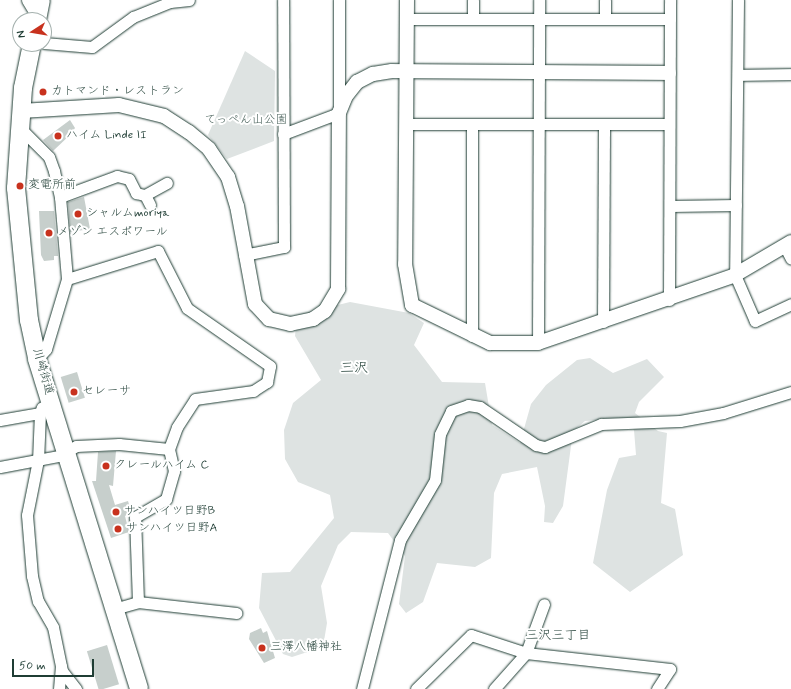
<!DOCTYPE html>
<meta charset="utf-8">
<style>
body{margin:0}
#map{position:relative;width:791px;height:689px;overflow:hidden;background:#fff;font-family:Mynerve,"Klee One",sans-serif}
div>[style]{position:absolute}
.green>*{inset:0;background:#dee3e2}
.building>*{inset:0;background:#c7cfcc;transform-origin:0 0}
.roads{filter:drop-shadow(0 0 1px #1f3d34) drop-shadow(0 0 1px #1f3d34)}
.minor>*{height:11px;margin:-5.5px;padding:0 5.5px;transform-origin:5.5px;border-radius:5.5px;background:#fff}
.tertiary>*{height:14px;margin:-7px;padding:0 7px;transform-origin:7px;border-radius:7px;background:#fff}
.primary>*{height:18px;margin:-9px;padding:0 9px;transform-origin:9px;border-radius:9px;background:#fff}
.dots>*{width:11px;height:11px;translate:-50% -50%;box-sizing:border-box;border:2px solid #fff;border-radius:50%}
span{translate:-50% -50%;white-space:nowrap;text-align:center;line-height:1.15;-webkit-text-stroke:4px #fff;paint-order:stroke}
.poi-label{font-size:12px;color:#1f3d34}
.left{translate:0 -50%;text-align:left}
.park-label{font-size:12px;color:#455e57}
.street-label{font-size:12px;color:#1f3d34}
.neighbourhood-label{font-size:13px;color:#1f3d34}
.quarter-label{font-size:14px;color:#1f3d34}
.north{position:absolute;left:12px;top:12px;width:40px;height:40px;box-sizing:border-box;background:#fff;border:1px solid #a5b1ae;border-radius:50%;rotate:258deg;font-size:11px;font-weight:700;line-height:16px;text-align:center;color:#1f3d34}
.north::after{content:'';display:block;margin:auto;width:14px;height:18px;background:#c8321e;clip-path:polygon(50% 0,100% 100%,50% 72%,0 100%)}
.scale{position:absolute;left:12px;top:659px;width:82px;height:18px;box-sizing:border-box;border:2px solid #1f3d34;border-top:0;padding-left:5px;font-size:12px;line-height:14px;white-space:nowrap;color:#1f3d34;-webkit-text-stroke:3px #fff;paint-order:stroke}
</style>
<div id="map">
<div class="green">
<div style="clip-path:polygon(245px 51px,275px 71px,274px 141px,227px 159px,208px 135px)"></div>
<div style="clip-path:polygon(350px 302px,409px 313px,424px 323px,414px 345px,442px 382px,485px 383px,492px 425px,520px 443px,531px 404px,546px 385px,577px 360px,590px 358px,613px 373px,647px 359px,664px 377px,639px 402px,635px 413px,658px 431px,667px 433px,661px 503px,675px 509px,683px 555px,630px 592px,593px 563px,607px 490px,619px 458px,636px 455px,634px 430px,622px 418px,585px 421px,573px 431px,563px 506px,553px 523px,544px 522px,545px 506px,537px 467px,502px 474px,494px 493px,491px 558px,475px 567px,437px 563px,423px 602px,406px 613px,399px 604px,405px 556px,388px 533px,351px 532px,338px 545px,321px 586px,327px 623px,323px 647px,292px 657px,283px 654px,259px 608px,262px 573px,290px 572px,334px 518px,330px 495px,298px 482px,285px 459px,284px 430px,293px 403px,321px 380px,295px 336px,297px 315px)"></div>
</div>
<div class="building">
<div style="clip-path:polygon(70px 120px,75px 128px,71px 134px,53px 151px,43px 140px)"></div>
<div style="clip-path:polygon(84px 197px,90px 229px,70px 232px,68px 202px)"></div>
<div style="clip-path:polygon(39px 211px,54px 211px,58px 256px,54px 256px,54px 260px,44px 261px,41px 255px)"></div>
<div style="left:77px;top:372px;width:27px;height:17px;rotate:73deg"></div>
<div style="clip-path:polygon(116px 451px,113px 486px,109px 485px,115px 505px,128px 501px,131px 511px,125px 516px,129px 532px,111px 538px,92px 481px,96px 481px,98px 452px)"></div>
<div style="clip-path:polygon(261px 628px,263px 633px,267px 631px,275px 658px,264px 663px,249px 639px,250px 633px)"></div>
<div style="left:107px;top:645px;width:41px;height:21px;rotate:73deg"></div>
</div>
<div class="roads">
<div class="minor">
<div style="left:27px;top:0;width:21px;rotate:59deg"></div>
<div style="left:738px;top:0;width:275px;rotate:90.6deg"></div>
<div style="left:735px;top:275px;width:50px;rotate:66.5deg"></div>
<div style="left:755px;top:321px;width:40px;rotate:-25deg"></div>
<div style="left:407px;top:19px;width:263px"></div>
<div style="left:473px;top:19px;width:19px;rotate:-90deg"></div>
<div style="left:605px;top:19px;width:19px;rotate:-90deg"></div>
<div style="left:44px;top:43px;width:48px;rotate:4.8deg"></div>
<div style="left:92px;top:47px;width:51px;rotate:-36.2deg"></div>
<div style="left:133px;top:17px;width:40px;rotate:-22deg"></div>
<div style="left:170px;top:2px;width:19px;rotate:-6deg"></div>
<div style="left:738px;top:75px;width:53px;rotate:-1.1deg"></div>
<div style="left:406px;top:124px;width:263px"></div>
<div style="left:19px;top:127px;width:42px;rotate:45deg"></div>
<div style="left:49px;top:157px;width:15px;rotate:70deg"></div>
<div style="left:54px;top:171px;width:27px;rotate:77deg"></div>
<div style="left:60px;top:197px;width:82px;rotate:85.1deg"></div>
<div style="left:67px;top:279px;width:73px;rotate:106.7deg"></div>
<div style="left:46px;top:349px;width:13px;rotate:132deg"></div>
<div style="left:283px;top:134px;width:60px;rotate:-20.6deg"></div>
<div style="left:339px;top:113px;width:113px;rotate:-90deg"></div>
<div style="left:145px;top:195px;width:11px;rotate:63deg"></div>
<div style="left:60px;top:197px;width:61px;rotate:-20.2deg"></div>
<div style="left:117px;top:176px;width:12px;rotate:14deg"></div>
<div style="left:129px;top:179px;width:16px;rotate:63deg"></div>
<div style="left:136px;top:193px;width:9px;rotate:13deg"></div>
<div style="left:145px;top:195px;width:25px;rotate:-29deg"></div>
<div style="left:670px;top:206px;width:66px;rotate:-0.9deg"></div>
<div style="left:785px;top:247px;width:13px;rotate:63deg"></div>
<div style="left:244px;top:255px;width:41px;rotate:-11.3deg"></div>
<div style="left:284px;top:247px;width:247px;rotate:-90.2deg"></div>
<div style="left:669px;top:300px;width:300px;rotate:-89.8deg"></div>
<div style="left:603px;top:322px;width:198px;rotate:-89.7deg"></div>
<div style="left:472px;top:336px;width:212px;rotate:-90deg"></div>
<div style="left:538px;top:343px;width:343px;rotate:-89.8deg"></div>
<div style="left:40px;top:413px;width:47px;rotate:92.4deg"></div>
<div style="left:38px;top:460px;width:56px;rotate:101.3deg"></div>
<div style="left:27px;top:515px;width:61px;rotate:85.3deg"></div>
<div style="left:32px;top:576px;width:26px;rotate:77deg"></div>
<div style="left:38px;top:601px;width:30px;rotate:60deg"></div>
<div style="left:53px;top:627px;width:45px;rotate:78.4deg"></div>
<div style="left:62px;top:671px;width:23px;rotate:52deg"></div>
<div style="left:0;top:420px;width:41px;rotate:-9.9deg"></div>
<div style="left:40px;top:413px;width:6px;rotate:-72deg"></div>
<div style="left:0;top:467px;width:60px;rotate:-10.6deg"></div>
<div style="left:59px;top:456px;width:20px;rotate:-30deg"></div>
<div style="left:76px;top:446px;width:43px;rotate:-2.7deg"></div>
<div style="left:119px;top:444px;width:50px;rotate:5.7deg"></div>
<div style="left:169px;top:449px;width:23px;rotate:-70deg"></div>
<div style="left:177px;top:427px;width:33px;rotate:-57deg"></div>
<div style="left:195px;top:399px;width:59px;rotate:-7.9deg"></div>
<div style="left:253px;top:391px;width:17px;rotate:-33deg"></div>
<div style="left:267px;top:382px;width:16px;rotate:-79deg"></div>
<div style="left:270px;top:366px;width:101px;rotate:-145.1deg"></div>
<div style="left:187px;top:308px;width:64px;rotate:-117deg"></div>
<div style="left:158px;top:251px;width:95px;rotate:162.9deg"></div>
<div style="left:138px;top:602px;width:99px;rotate:6.4deg"></div>
<div style="left:114px;top:609px;width:25px;rotate:-16deg"></div>
<div style="left:138px;top:602px;width:85px;rotate:-92deg"></div>
<div style="left:135px;top:517px;width:36px;rotate:-30deg"></div>
<div style="left:166px;top:499px;width:29px;rotate:-74deg"></div>
<div style="left:174px;top:471px;width:23px;rotate:-103deg"></div>
<div style="left:59px;top:689px;width:23px;rotate:-85deg"></div>
<div style="left:362px;top:689px;width:154px;rotate:-75.7deg"></div>
<div style="left:400px;top:540px;width:69px;rotate:-59.7deg"></div>
<div style="left:435px;top:480px;width:46px;rotate:-83.8deg"></div>
<div style="left:440px;top:434px;width:25px;rotate:-64deg"></div>
<div style="left:451px;top:411px;width:18px;rotate:-19deg"></div>
<div style="left:468px;top:405px;width:12px;rotate:9deg"></div>
<div style="left:480px;top:407px;width:68px;rotate:34.2deg"></div>
<div style="left:536px;top:445px;width:9px;rotate:13deg"></div>
<div style="left:545px;top:447px;width:61px;rotate:-22.3deg"></div>
<div style="left:601px;top:424px;width:79px;rotate:-2.2deg"></div>
<div style="left:680px;top:421px;width:44px;rotate:-10.5deg"></div>
<div style="left:723px;top:413px;width:71px;rotate:-17.2deg"></div>
<div style="left:416px;top:689px;width:77px;rotate:-44.5deg"></div>
<div style="left:471px;top:635px;width:58px;rotate:18.1deg"></div>
<div style="left:526px;top:653px;width:145px;rotate:6.3deg"></div>
<div style="left:670px;top:669px;width:24px;rotate:123deg"></div>
<div style="left:494px;top:689px;width:48px;rotate:-48.4deg"></div>
<div style="left:526px;top:653px;width:52px;rotate:-69.8deg"></div>
</div>
<div class="tertiary">
<div style="left:407px;top:0;width:264px;rotate:90.4deg"></div>
<div style="left:405px;top:264px;width:42px;rotate:80.3deg"></div>
<div style="left:412px;top:305px;width:87px;rotate:26deg"></div>
<div style="left:490px;top:343px;width:48px"></div>
<div style="left:538px;top:343px;width:208px;rotate:-19deg"></div>
<div style="left:735px;top:275px;width:65px;rotate:-30.5deg"></div>
<div style="left:21px;top:111px;width:98px;rotate:-3.5deg"></div>
<div style="left:119px;top:105px;width:46px;rotate:13.7deg"></div>
<div style="left:164px;top:116px;width:30px;rotate:33deg"></div>
<div style="left:189px;top:132px;width:26px;rotate:40deg"></div>
<div style="left:209px;top:149px;width:34px;rotate:56deg"></div>
<div style="left:228px;top:177px;width:30px;rotate:73deg"></div>
<div style="left:237px;top:206px;width:100px;rotate:79.6deg"></div>
<div style="left:255px;top:304px;width:21px;rotate:47deg"></div>
<div style="left:269px;top:319px;width:22px;rotate:13deg"></div>
<div style="left:290px;top:324px;width:24px;rotate:-12deg"></div>
<div style="left:313px;top:319px;width:14px;rotate:-34deg"></div>
<div style="left:325px;top:311px;width:26px;rotate:-59deg"></div>
<div style="left:338px;top:289px;width:176px;rotate:-89.7deg"></div>
<div style="left:339px;top:113px;width:18px;rotate:-68deg"></div>
<div style="left:346px;top:96px;width:18px;rotate:-52deg"></div>
<div style="left:357px;top:82px;width:18px;rotate:-27deg"></div>
<div style="left:373px;top:74px;width:19px;rotate:-9deg"></div>
<div style="left:392px;top:71px;width:277px;rotate:0.4deg"></div>
</div>
<div class="primary">
<div style="left:37px;top:20px;width:20px;rotate:-79deg"></div>
<div style="left:32px;top:44px;width:45px;rotate:101.6deg"></div>
<div style="left:23px;top:88px;width:100px;rotate:94deg"></div>
<div style="left:16px;top:188px;width:133px;rotate:84.4deg"></div>
<div style="left:29px;top:320px;width:40px;rotate:78deg"></div>
<div style="left:37px;top:359px;width:345px;rotate:72.8deg"></div>
</div>
</div>
<div class="dots">
<div style="left:43px;top:92px;background:#c8321e"></div>
<div style="left:58px;top:136px;background:#c8321e"></div>
<div style="left:20px;top:186px;background:#c8321e"></div>
<div style="left:78px;top:214px;background:#c8321e"></div>
<div style="left:49px;top:233px;background:#c8321e"></div>
<div style="left:74px;top:392px;background:#c8321e"></div>
<div style="left:106px;top:466px;background:#c8321e"></div>
<div style="left:116px;top:512px;background:#c8321e"></div>
<div style="left:118px;top:529px;background:#c8321e"></div>
<div style="left:262px;top:648px;background:#c8321e"></div>
</div>
<div class="poi-label">
<span class="left" style="left:51px;top:92px">カトマンド・レストラン</span>
<span class="left" style="left:66px;top:136px">ハイム Linde II</span>
<span class="left" style="left:28px;top:186px">変電所前</span>
<span class="left" style="left:86px;top:214px">シャルムmoriya</span>
<span class="left" style="left:57px;top:233px">メゾン エスポワール</span>
<span class="left" style="left:82px;top:392px">セレーサ</span>
<span class="left" style="left:114px;top:466px">クレールハイム C</span>
<span class="left" style="left:124px;top:512px">サンハイツ日野B</span>
<span class="left" style="left:126px;top:529px">サンハイツ日野A</span>
<span class="left" style="left:270px;top:648px">三澤八幡神社</span>
</div>
<div class="park-label">
<span style="left:246px;top:121px">てっぺん山公園</span>
</div>
<div class="street-label">
<span style="left:42px;top:372px;rotate:74deg">川崎街道</span>
</div>
<div class="neighbourhood-label">
<span style="left:558px;top:636px">三沢三丁目</span>
</div>
<div class="quarter-label">
<span style="left:354px;top:368px">三沢</span>
</div>
<div class="north">N</div>
<div class="scale">50 m</div>
</div>
